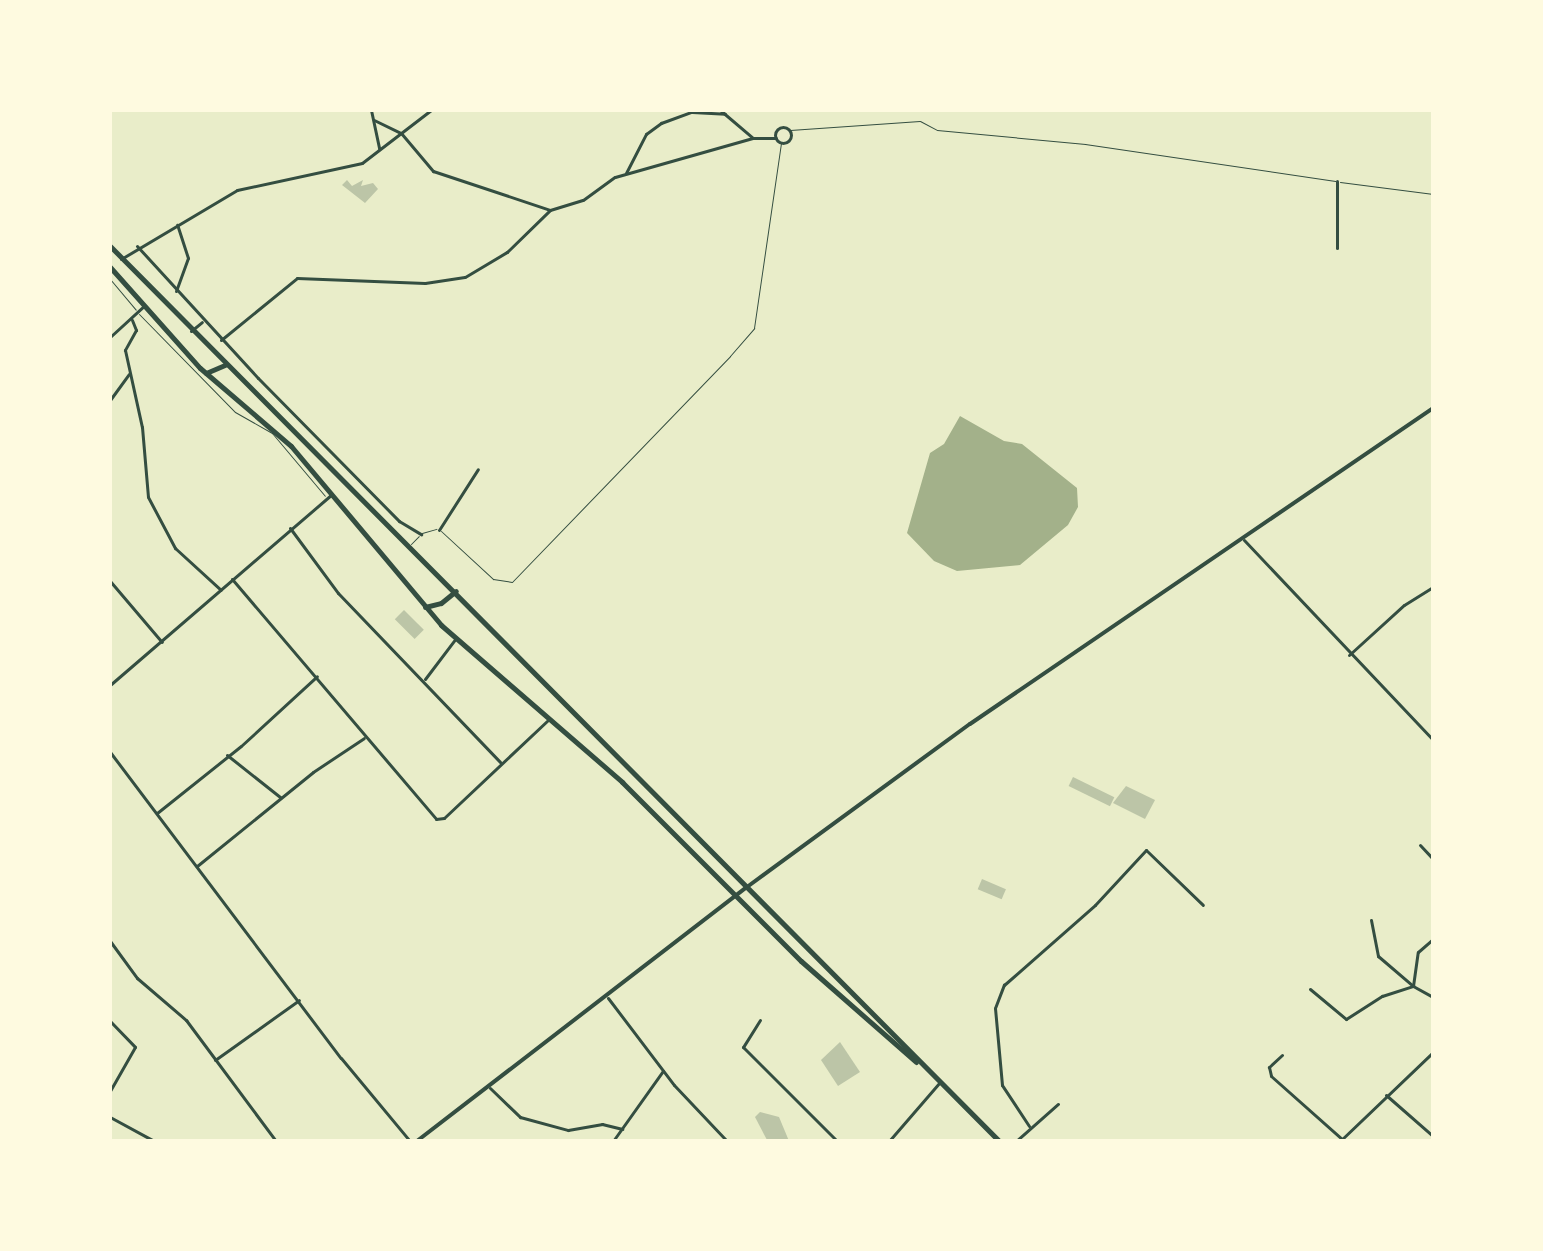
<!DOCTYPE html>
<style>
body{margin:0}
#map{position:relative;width:1543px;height:1251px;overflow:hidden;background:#e9edc9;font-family:"Exo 2",sans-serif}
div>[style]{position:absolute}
.water>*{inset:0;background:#a3b18a}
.building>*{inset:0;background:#bcc5a7;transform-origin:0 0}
.service>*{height:1px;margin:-0.5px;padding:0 0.5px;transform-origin:0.5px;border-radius:0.5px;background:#344e41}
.minor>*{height:3px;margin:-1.5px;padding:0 1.5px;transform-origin:1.5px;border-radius:1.5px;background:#344e41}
.minor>.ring{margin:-1.5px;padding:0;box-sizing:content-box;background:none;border:3px solid #344e41;border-radius:50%}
.tertiary>*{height:4px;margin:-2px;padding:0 2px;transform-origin:2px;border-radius:2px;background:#344e41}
.secondary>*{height:4px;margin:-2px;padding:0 2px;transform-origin:2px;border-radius:2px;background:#344e41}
.trunk>*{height:5px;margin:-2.5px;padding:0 2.5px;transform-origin:2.5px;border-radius:2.5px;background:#344e41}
span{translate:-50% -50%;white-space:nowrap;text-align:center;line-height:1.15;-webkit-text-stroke:7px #fefae0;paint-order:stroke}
.frame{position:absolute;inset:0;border:112px solid #fefae0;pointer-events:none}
</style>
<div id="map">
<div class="water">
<div style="clip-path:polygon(960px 416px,1004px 441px,1022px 444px,1077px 488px,1078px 507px,1068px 525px,1020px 565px,957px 571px,934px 561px,907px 533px,930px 453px,944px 444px)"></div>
</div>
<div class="building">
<div style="clip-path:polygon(347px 180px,352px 186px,363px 180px,361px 186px,373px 183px,378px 189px,365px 203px,342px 185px)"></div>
<div style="left:404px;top:610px;width:28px;height:13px;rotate:45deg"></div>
<div style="left:1073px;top:777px;width:46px;height:10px;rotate:26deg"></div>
<div style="clip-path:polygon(1126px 786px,1155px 800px,1145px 819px,1113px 803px)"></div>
<div style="left:982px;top:879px;width:26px;height:11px;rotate:23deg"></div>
<div style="clip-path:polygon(840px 1042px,860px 1072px,838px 1086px,821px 1060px)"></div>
<div style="clip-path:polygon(760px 1112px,779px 1117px,789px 1141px,767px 1140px,755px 1117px)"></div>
</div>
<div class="service">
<div style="left:790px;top:130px;width:130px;rotate:-4deg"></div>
<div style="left:920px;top:121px;width:19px;rotate:28deg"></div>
<div style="left:937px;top:130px;width:149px;rotate:5.4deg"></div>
<div style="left:1085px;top:144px;width:253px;rotate:8.4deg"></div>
<div style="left:1340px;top:182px;width:94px;rotate:7.4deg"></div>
<div style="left:110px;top:279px;width:40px;rotate:50deg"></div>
<div style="left:139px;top:314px;width:137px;rotate:45.6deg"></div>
<div style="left:235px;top:412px;width:43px;rotate:29.6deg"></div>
<div style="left:272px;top:433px;width:82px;rotate:49.9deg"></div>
<div style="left:441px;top:531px;width:71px;rotate:42.7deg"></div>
<div style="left:493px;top:579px;width:19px;rotate:9deg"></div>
<div style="left:512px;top:582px;width:314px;rotate:-46deg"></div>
<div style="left:730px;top:356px;width:37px;rotate:-49deg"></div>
<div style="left:754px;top:328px;width:188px;rotate:-81.7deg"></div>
<div style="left:422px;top:533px;width:15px;rotate:-16deg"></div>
<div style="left:411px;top:544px;width:11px;rotate:-45deg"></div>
</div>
<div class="minor">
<div style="left:371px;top:110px;width:40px;rotate:78deg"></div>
<div style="left:720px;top:110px;width:43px;rotate:40.3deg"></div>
<div style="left:374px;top:120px;width:30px;rotate:26deg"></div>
<div style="left:401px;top:133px;width:50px;rotate:49.9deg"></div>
<div style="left:433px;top:171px;width:123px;rotate:18.4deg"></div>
<div class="ring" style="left:775px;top:127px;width:13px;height:13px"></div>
<div style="left:626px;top:173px;width:44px;rotate:-62.9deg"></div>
<div style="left:646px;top:134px;width:19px;rotate:-36deg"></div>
<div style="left:661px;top:123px;width:33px;rotate:-20deg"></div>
<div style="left:692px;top:112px;width:33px;rotate:3deg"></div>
<div style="left:1337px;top:181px;width:67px;rotate:90deg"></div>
<div style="left:137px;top:246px;width:179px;rotate:47.5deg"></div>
<div style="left:258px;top:378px;width:201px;rotate:45.4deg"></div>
<div style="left:399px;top:521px;width:26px;rotate:31deg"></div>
<div style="left:121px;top:259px;width:135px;rotate:-30.7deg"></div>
<div style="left:237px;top:190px;width:128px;rotate:-12.2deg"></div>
<div style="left:362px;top:163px;width:87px;rotate:-37.5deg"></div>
<div style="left:176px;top:291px;width:35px;rotate:-70deg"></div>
<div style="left:188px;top:258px;width:35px;rotate:-108deg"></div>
<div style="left:132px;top:320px;width:11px;rotate:68deg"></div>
<div style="left:136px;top:330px;width:23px;rotate:119deg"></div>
<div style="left:125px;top:350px;width:79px;rotate:77.6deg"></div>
<div style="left:142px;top:427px;width:70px;rotate:85.1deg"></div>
<div style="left:148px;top:497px;width:58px;rotate:62.1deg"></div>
<div style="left:175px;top:548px;width:62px;rotate:42.4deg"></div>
<div style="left:191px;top:331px;width:14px;rotate:-39deg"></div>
<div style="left:110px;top:337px;width:46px;rotate:-42.4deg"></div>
<div style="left:221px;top:340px;width:98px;rotate:-39.2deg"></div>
<div style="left:297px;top:278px;width:128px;rotate:2.2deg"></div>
<div style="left:425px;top:283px;width:40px;rotate:-8.5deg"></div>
<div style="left:465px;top:277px;width:49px;rotate:-30.8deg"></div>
<div style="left:507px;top:252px;width:60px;rotate:-44.3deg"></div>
<div style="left:550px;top:210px;width:34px;rotate:-17deg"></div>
<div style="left:583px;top:200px;width:39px;rotate:-36deg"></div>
<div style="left:615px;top:177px;width:143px;rotate:-15.8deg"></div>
<div style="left:753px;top:138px;width:23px"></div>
<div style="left:110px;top:400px;width:32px;rotate:-54deg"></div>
<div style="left:290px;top:528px;width:81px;rotate:53.6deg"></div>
<div style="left:338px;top:593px;width:234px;rotate:46.2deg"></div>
<div style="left:439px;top:530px;width:72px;rotate:-57.4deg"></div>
<div style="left:1244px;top:540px;width:275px;rotate:46.6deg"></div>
<div style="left:232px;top:579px;width:315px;rotate:49.6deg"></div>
<div style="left:436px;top:819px;width:8px;rotate:-7deg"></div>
<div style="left:444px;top:818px;width:144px;rotate:-43.3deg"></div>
<div style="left:110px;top:581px;width:80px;rotate:49.6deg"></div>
<div style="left:1349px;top:655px;width:74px;rotate:-42.3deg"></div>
<div style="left:1404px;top:605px;width:34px;rotate:-32deg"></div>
<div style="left:425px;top:679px;width:51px;rotate:-52.9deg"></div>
<div style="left:110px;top:685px;width:291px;rotate:-40.7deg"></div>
<div style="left:110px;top:752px;width:383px;rotate:53deg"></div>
<div style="left:341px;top:1058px;width:108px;rotate:50.3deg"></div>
<div style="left:227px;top:755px;width:68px;rotate:38.4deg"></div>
<div style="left:157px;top:813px;width:107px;rotate:-38.6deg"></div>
<div style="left:241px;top:746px;width:103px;rotate:-42.6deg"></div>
<div style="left:1420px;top:845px;width:19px;rotate:47deg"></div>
<div style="left:197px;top:866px;width:149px;rotate:-39deg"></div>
<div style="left:313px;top:772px;width:61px;rotate:-33.7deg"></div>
<div style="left:1371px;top:920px;width:37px;rotate:79deg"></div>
<div style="left:1378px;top:956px;width:46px;rotate:40.6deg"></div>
<div style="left:110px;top:941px;width:46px;rotate:53.9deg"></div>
<div style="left:137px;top:978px;width:65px;rotate:40.6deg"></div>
<div style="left:186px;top:1020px;width:151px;rotate:53.4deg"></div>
<div style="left:1413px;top:986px;width:34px;rotate:-82deg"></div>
<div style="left:1418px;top:952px;width:20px;rotate:-41deg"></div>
<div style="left:1310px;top:989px;width:47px;rotate:39.8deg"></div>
<div style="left:1346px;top:1019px;width:43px;rotate:-32.6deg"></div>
<div style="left:1382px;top:996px;width:33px;rotate:-18deg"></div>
<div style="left:1413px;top:986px;width:23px;rotate:29deg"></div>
<div style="left:608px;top:998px;width:109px;rotate:52.8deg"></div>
<div style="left:674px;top:1085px;width:77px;rotate:46.6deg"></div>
<div style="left:760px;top:1020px;width:32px;rotate:122deg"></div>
<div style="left:743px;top:1047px;width:133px;rotate:45deg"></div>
<div style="left:110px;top:1021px;width:36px;rotate:46deg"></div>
<div style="left:135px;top:1047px;width:51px;rotate:119.6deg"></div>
<div style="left:1282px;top:1055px;width:18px;rotate:137deg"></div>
<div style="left:1269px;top:1067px;width:9px;rotate:77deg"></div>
<div style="left:1271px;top:1076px;width:95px;rotate:41.6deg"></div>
<div style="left:215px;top:1060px;width:103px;rotate:-35.5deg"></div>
<div style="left:490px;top:1088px;width:42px;rotate:44deg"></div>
<div style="left:520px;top:1117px;width:50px;rotate:15.2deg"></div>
<div style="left:568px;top:1130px;width:35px;rotate:-10deg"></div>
<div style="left:602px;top:1124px;width:21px;rotate:14deg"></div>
<div style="left:1386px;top:1095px;width:62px;rotate:41.1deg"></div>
<div style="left:110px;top:1117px;width:50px;rotate:28.6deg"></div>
<div style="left:1029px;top:1126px;width:49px;rotate:-123.4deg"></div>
<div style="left:1002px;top:1085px;width:77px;rotate:-95.2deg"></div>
<div style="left:995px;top:1008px;width:25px;rotate:-69deg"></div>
<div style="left:1004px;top:985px;width:121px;rotate:-41.3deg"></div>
<div style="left:1095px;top:905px;width:75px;rotate:-47.2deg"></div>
<div style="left:1146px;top:850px;width:79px;rotate:44deg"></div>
<div style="left:613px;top:1141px;width:86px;rotate:-54.5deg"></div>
<div style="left:889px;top:1141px;width:77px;rotate:-49.2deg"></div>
<div style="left:1016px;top:1141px;width:56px;rotate:-41.4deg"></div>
<div style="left:1340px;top:1141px;width:129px;rotate:-43.7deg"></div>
</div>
<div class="tertiary">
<div style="left:747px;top:887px;width:276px;rotate:-36.2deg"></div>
<div style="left:970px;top:724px;width:561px;rotate:-34.31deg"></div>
</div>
<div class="secondary">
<div style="left:417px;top:1141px;width:414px;rotate:-37.6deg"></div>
</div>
<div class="trunk">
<div style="left:110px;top:246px;width:1261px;rotate:45.19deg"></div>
<div style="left:110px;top:267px;width:135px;rotate:48.3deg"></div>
<div style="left:200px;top:368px;width:120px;rotate:40.6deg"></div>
<div style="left:291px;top:446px;width:234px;rotate:50deg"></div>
<div style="left:441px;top:625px;width:240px;rotate:40.9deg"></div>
<div style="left:622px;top:782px;width:253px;rotate:45deg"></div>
<div style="left:801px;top:961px;width:153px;rotate:41.3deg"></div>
<div style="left:206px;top:373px;width:21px;rotate:-23deg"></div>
<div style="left:425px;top:607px;width:16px;rotate:-14deg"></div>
<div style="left:441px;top:603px;width:19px;rotate:-39deg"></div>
</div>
<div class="frame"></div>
</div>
